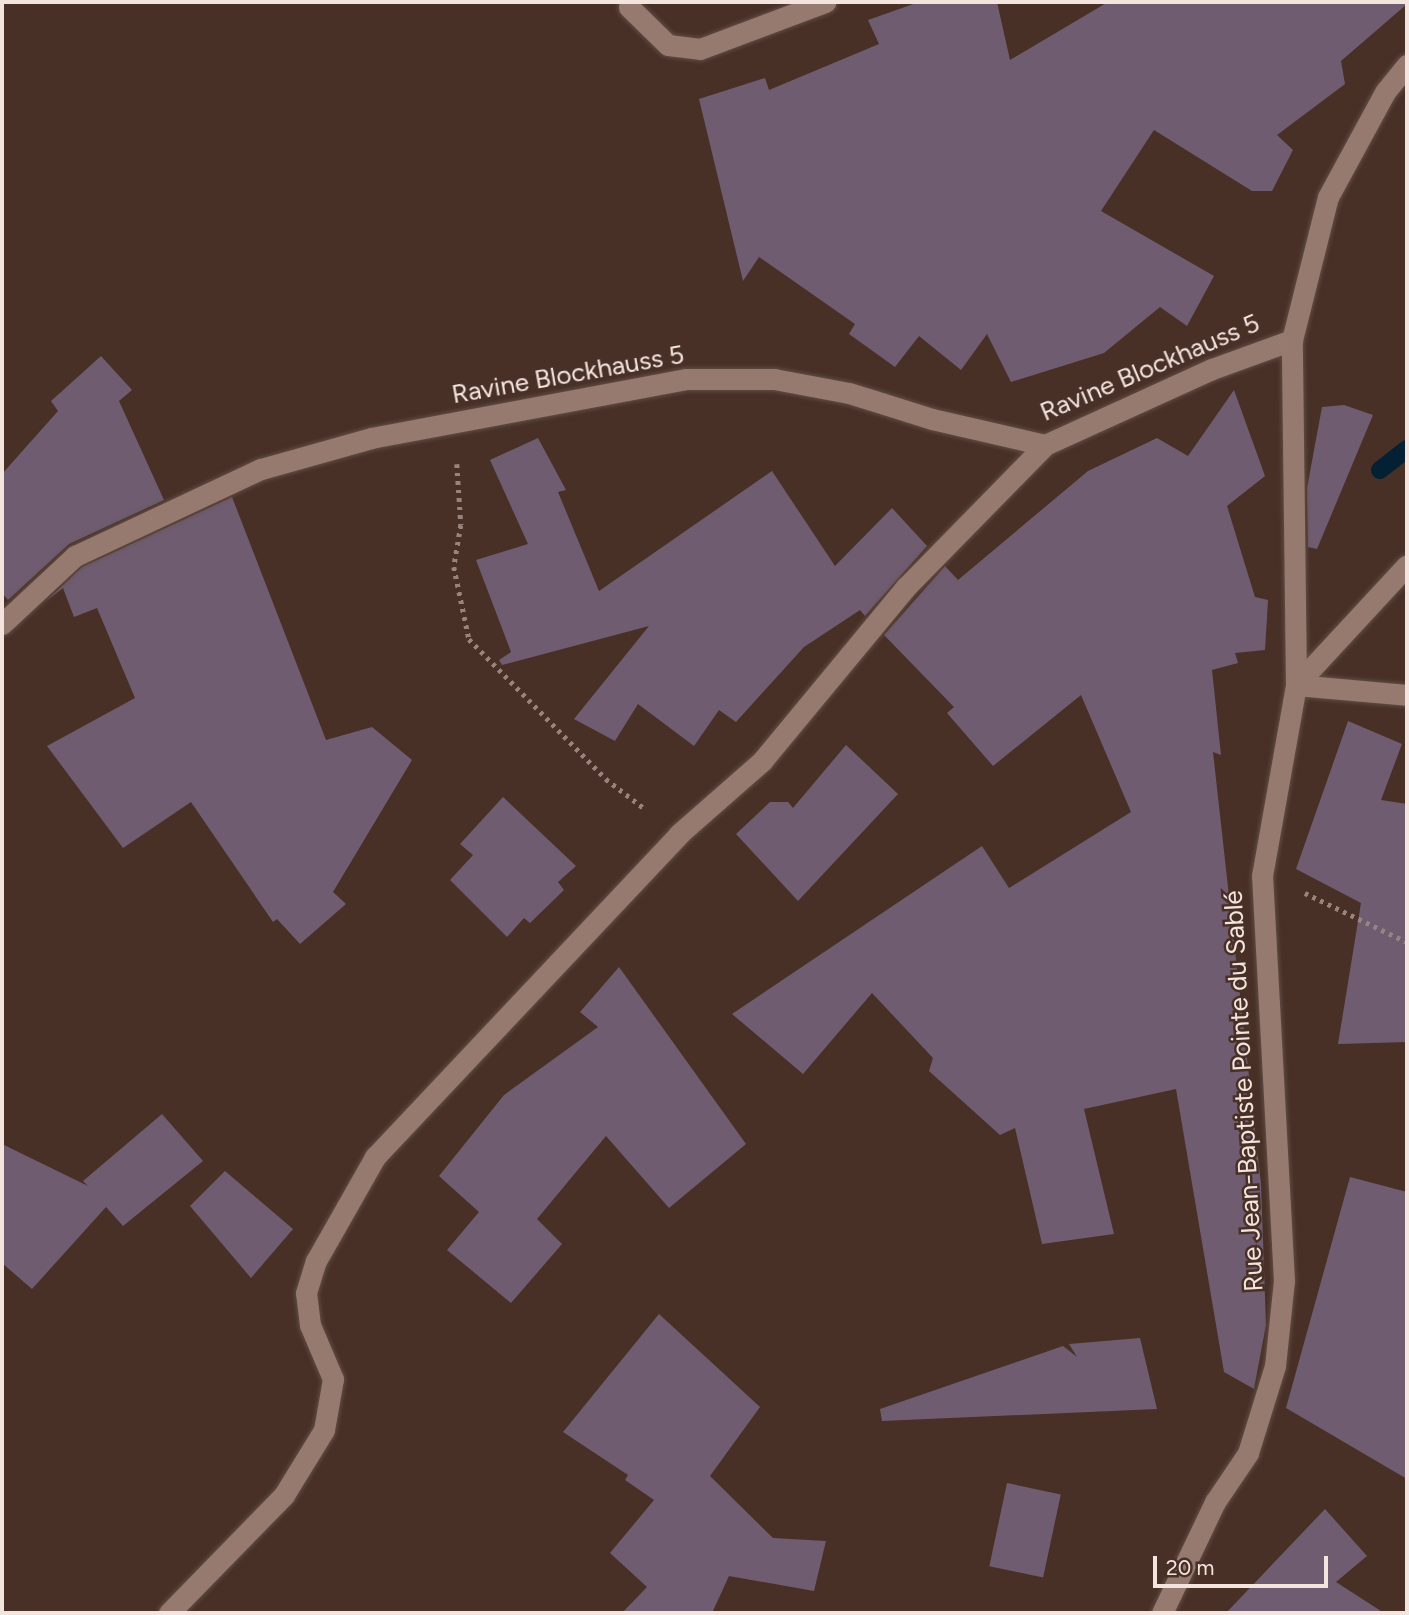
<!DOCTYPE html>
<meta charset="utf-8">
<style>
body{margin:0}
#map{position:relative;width:1409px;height:1615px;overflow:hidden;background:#483027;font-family:Figtree,sans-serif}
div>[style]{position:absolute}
.stream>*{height:18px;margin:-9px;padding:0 9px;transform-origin:9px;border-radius:9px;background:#032132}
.building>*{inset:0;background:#705c70;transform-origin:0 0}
.path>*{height:4.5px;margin-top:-2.25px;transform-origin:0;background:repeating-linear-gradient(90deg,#98847d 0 3.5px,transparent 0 8.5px)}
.roads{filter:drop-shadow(0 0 2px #614d45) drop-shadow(0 0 2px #614d45)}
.street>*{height:21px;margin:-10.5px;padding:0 10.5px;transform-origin:10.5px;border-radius:10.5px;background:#967a6f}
span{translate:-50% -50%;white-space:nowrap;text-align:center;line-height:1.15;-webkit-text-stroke:5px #483027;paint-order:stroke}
.street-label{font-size:26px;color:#f4e4de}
.frame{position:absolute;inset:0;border:4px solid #f4e4de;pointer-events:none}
.scale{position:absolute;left:1153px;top:1556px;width:175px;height:32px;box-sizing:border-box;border:4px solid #f4e4de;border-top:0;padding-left:9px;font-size:21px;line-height:24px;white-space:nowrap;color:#f4e4de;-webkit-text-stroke:5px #483027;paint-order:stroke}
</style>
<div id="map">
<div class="stream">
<div style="left:1380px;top:470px;width:34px;rotate:-38deg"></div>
</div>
<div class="building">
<div style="clip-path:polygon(919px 2px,997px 2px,1010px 60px,1108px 2px,1407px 4px,1341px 61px,1345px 84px,1277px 135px,1293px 150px,1272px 191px,1252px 191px,1154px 130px,1101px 211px,1214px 276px,1187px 326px,1160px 307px,1104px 353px,1011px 382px,987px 334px,961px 370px,919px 336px,895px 367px,849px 334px,855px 324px,759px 257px,743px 281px,699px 99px,765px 78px,769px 90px,879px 44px,868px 20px)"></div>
<div style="clip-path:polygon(101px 356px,132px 390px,119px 401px,164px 500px,69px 544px,8px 600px,2px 593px,2px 474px,58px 411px,51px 401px)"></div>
<div style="clip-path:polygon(1234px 390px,1265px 476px,1227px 506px,1255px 597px,1268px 600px,1265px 650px,1235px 653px,1238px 663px,1212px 670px,1221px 755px,1213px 752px,1261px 1184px,1266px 1325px,1254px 1389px,1224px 1372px,1176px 1089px,1084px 1109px,1114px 1234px,1042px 1244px,1015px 1128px,1000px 1135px,929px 1071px,933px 1058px,872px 993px,803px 1074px,732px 1014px,982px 846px,1009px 888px,1131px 812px,1081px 695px,993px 766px,947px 713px,954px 707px,884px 635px,945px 566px,958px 580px,1088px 471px,1157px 438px,1188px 456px)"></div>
<div style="clip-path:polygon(1344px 405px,1373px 415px,1317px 549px,1308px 547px,1307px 488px,1322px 407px)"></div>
<div style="clip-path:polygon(538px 438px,566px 490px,558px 492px,599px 591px,772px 471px,835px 566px,892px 508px,927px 546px,865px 616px,860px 610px,804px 647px,736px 722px,719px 710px,694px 746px,638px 704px,615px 741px,574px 719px,649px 626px,502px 665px,499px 660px,511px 652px,476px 560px,528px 544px,490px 460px)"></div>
<div style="clip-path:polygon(232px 497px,326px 740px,372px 727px,412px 760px,333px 892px,346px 904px,300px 944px,277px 919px,273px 922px,191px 802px,123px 848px,47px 746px,135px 698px,97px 608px,74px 617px,63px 588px,46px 601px,82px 567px)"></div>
<div style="clip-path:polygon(1348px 721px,1402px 744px,1381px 800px,1407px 804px,1407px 1042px,1338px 1044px,1361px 903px,1296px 869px)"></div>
<div style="clip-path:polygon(846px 745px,898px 794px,798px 901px,736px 834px,770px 802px,788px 802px,793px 808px)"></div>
<div style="clip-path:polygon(503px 797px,576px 866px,558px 882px,564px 890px,530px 923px,524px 918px,507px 937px,450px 880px,473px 855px,460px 844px)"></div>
<div style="clip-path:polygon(619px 967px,746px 1144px,669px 1208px,606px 1136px,537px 1219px,562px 1244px,511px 1303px,447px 1250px,479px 1212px,439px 1176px,504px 1095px,598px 1027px,580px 1012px)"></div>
<div style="clip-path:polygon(162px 1114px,203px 1161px,123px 1226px,106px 1207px,32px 1289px,2px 1263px,2px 1144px,88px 1186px,83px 1181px)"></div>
<div style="clip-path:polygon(225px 1171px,293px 1229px,251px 1278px,190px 1206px)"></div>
<div style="clip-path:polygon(1350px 1177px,1407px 1192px,1407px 1479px,1286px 1408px)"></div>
<div style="clip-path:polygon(659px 1314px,760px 1407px,710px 1476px,773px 1538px,826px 1541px,814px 1591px,729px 1576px,712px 1613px,622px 1613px,647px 1587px,610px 1553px,654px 1500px,625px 1480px,628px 1475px,563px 1432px)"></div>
<div style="clip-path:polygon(1140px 1338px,1157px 1409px,882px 1421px,880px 1409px,1063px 1346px,1077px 1357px,1069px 1344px)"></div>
<div style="left:1007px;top:1483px;width:55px;height:85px;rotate:12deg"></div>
<div style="clip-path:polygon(1325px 1509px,1367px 1556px,1336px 1582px,1384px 1613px,1226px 1613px)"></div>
</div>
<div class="path">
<div style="left:457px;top:464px;width:61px;rotate:86.2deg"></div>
<div style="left:461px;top:525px;width:43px;rotate:99.5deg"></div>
<div style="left:454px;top:567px;width:74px;rotate:78.2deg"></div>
<div style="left:469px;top:639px;width:196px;rotate:45.6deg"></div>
<div style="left:606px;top:779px;width:49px;rotate:37.6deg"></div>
<div style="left:1305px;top:893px;width:113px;rotate:25.7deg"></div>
</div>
<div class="roads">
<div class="street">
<div style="left:629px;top:7px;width:54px;rotate:44.3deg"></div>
<div style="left:668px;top:45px;width:32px;rotate:7deg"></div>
<div style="left:700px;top:49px;width:134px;rotate:-20.6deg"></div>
<div style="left:2px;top:624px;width:100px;rotate:-43deg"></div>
<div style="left:75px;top:556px;width:205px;rotate:-25.1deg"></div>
<div style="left:261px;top:469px;width:114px;rotate:-15.7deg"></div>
<div style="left:371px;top:438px;width:320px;rotate:-10.6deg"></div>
<div style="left:686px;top:379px;width:88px"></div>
<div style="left:774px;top:379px;width:76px;rotate:10.6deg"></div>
<div style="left:849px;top:393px;width:87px;rotate:17.4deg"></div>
<div style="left:932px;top:419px;width:116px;rotate:13deg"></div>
<div style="left:1045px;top:445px;width:183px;rotate:-24.5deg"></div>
<div style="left:1212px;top:369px;width:85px;rotate:-19.9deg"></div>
<div style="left:1296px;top:685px;width:163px;rotate:-47.2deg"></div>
<div style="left:1296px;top:685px;width:111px;rotate:5.1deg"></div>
<div style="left:169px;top:1613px;width:165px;rotate:-45.7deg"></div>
<div style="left:284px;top:1495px;width:76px;rotate:-58.4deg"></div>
<div style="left:324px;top:1430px;width:52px;rotate:-80deg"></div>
<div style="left:333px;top:1379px;width:59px;rotate:-113.1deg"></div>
<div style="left:310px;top:1325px;width:32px;rotate:-97deg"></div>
<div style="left:306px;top:1293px;width:34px;rotate:-73deg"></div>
<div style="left:316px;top:1261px;width:120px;rotate:-60.4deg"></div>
<div style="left:375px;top:1157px;width:444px;rotate:-46.7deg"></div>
<div style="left:679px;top:834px;width:111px;rotate:-41.3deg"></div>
<div style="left:762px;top:761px;width:226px;rotate:-50.4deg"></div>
<div style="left:906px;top:587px;width:199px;rotate:-45.6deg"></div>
<div style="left:1162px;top:1613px;width:123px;rotate:-64.5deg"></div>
<div style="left:1215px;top:1502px;width:59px;rotate:-56deg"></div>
<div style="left:1248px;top:1453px;width:91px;rotate:-72.8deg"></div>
<div style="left:1275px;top:1366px;width:85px;rotate:-84deg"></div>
<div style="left:1284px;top:1281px;width:406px;rotate:-93.1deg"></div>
<div style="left:1262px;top:876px;width:194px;rotate:-79.9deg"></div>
<div style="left:1296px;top:685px;width:345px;rotate:-90.7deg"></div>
<div style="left:1292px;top:340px;width:147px;rotate:-75.9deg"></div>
<div style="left:1328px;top:197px;width:119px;rotate:-61.5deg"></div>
<div style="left:1385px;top:92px;width:35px;rotate:-51deg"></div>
</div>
</div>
<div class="street-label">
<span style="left:1150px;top:368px;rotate:-23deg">Ravine Blockhauss 5</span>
<span style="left:568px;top:375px;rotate:-10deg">Ravine Blockhauss 5</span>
<span style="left:1244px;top:1091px;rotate:-93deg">Rue Jean-Baptiste Pointe du Sablé</span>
</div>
<div class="frame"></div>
<div class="scale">20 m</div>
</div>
